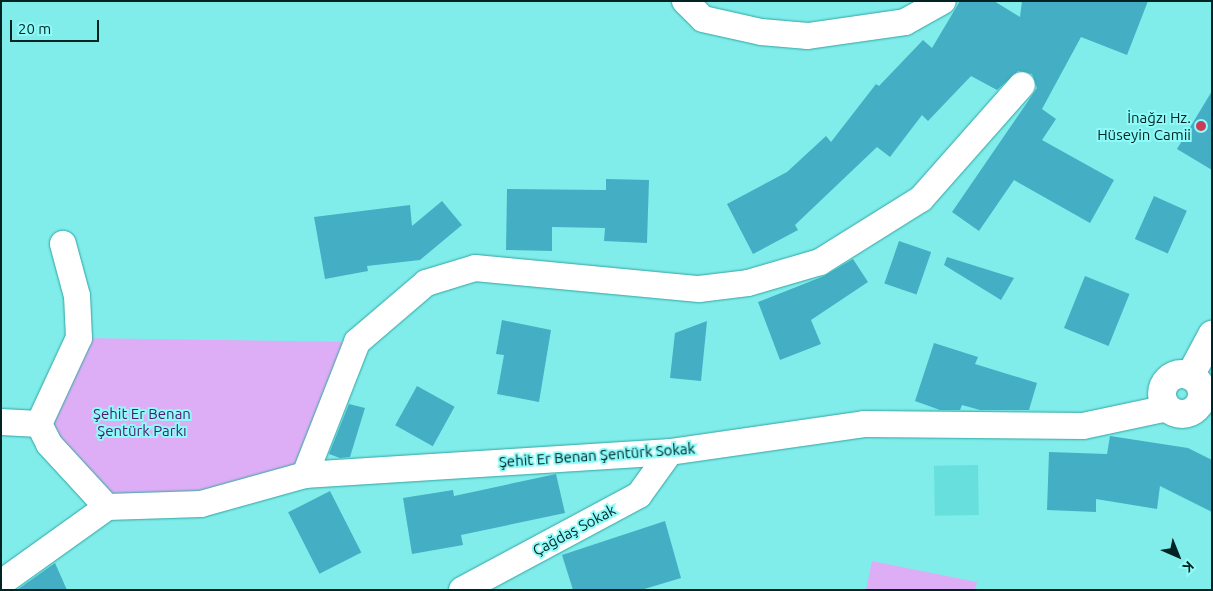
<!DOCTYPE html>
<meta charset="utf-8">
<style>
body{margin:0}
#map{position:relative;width:1213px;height:591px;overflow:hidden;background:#81edeb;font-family:Ubuntu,sans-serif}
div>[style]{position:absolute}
.built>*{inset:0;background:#67dfdd;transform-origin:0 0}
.green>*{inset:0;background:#ddaef5}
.building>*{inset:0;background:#44aec4;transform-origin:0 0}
.roads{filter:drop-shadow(0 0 1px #30a5a4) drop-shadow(0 0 1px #30a5a4)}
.minor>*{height:26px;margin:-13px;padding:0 13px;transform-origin:13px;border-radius:13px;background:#fff}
.tertiary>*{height:28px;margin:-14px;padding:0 14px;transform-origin:14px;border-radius:14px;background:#fff}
.tertiary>.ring{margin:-14px;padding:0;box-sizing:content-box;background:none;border:28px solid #fff;border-radius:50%}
.dots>*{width:14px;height:14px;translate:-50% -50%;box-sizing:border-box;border:2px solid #8ffbf9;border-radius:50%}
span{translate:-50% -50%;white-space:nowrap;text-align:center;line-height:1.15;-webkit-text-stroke:4px #8ffbf9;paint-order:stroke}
.poi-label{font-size:15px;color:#002424}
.right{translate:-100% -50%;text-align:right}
.park-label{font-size:15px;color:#53176c}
.street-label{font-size:15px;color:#002424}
.frame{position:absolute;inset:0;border:2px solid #002424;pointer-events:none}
.north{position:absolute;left:1153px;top:531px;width:50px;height:50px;-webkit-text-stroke:4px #8ffbf9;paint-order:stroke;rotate:136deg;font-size:14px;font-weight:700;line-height:20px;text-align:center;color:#002424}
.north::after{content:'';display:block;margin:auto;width:18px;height:22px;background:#002424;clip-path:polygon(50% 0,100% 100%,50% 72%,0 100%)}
.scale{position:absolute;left:10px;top:20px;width:89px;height:22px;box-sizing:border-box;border:2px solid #002424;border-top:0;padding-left:6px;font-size:15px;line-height:18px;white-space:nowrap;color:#002424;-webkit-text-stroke:4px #8ffbf9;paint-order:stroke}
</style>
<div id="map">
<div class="built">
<div style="left:978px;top:465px;width:50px;height:44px;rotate:89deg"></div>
</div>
<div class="green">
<div style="clip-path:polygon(79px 338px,357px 342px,305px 475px,107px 507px,39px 424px)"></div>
<div style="clip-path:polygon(872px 561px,977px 582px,975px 590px,866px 590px)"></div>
</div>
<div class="building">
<div style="clip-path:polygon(960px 1px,994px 1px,1020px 17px,1022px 1px,1148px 1px,1127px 55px,1081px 37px,1042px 109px,1056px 119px,1042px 140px,1114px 180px,1090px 223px,1014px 180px,979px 231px,952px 212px,1037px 88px,1032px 74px,1018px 71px,997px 90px,971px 76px,928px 121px,922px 115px,890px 157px,877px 147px,795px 225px,798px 230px,753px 254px,727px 204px,787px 172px,826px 136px,831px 142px,876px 84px,879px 86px,923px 40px,932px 48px)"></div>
<div style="clip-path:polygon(1212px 91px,1212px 170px,1177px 149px)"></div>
<div style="clip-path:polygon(606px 179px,649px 180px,647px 243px,604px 241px,605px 228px,552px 227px,552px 251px,506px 250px,507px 189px,606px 190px)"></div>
<div style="left:1154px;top:196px;width:36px;height:47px;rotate:24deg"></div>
<div style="clip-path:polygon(442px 201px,462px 225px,420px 260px,367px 266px,368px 271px,325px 279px,314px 217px,410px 205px,412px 226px)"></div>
<div style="left:899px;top:241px;width:34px;height:45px;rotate:19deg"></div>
<div style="clip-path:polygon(947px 257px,1014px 278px,1001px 300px,944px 265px)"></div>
<div style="clip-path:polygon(853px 259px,868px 282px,811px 320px,821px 344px,780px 360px,758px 302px,824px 276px)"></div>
<div style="left:1085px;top:276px;width:48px;height:56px;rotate:22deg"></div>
<div style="clip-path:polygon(502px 320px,551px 330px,539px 402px,497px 394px,504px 355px,496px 354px)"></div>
<div style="clip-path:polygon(707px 321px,701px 381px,670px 378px,675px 333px)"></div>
<div style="clip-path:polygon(934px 343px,978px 357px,975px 364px,1037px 383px,1029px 410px,980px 410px,962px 405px,960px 410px,940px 410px,915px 401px)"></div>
<div style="left:417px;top:386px;width:43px;height:45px;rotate:29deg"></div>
<div style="clip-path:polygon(349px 404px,365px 408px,350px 457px,340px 458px,329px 454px)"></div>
<div style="clip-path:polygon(1110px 436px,1188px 448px,1212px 460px,1212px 512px,1160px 486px,1157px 509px,1096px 499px,1096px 512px,1047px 510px,1049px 452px,1107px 454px)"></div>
<div style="clip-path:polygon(556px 474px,565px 513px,461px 535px,463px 545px,412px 554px,403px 498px,453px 490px,454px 496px)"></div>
<div style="left:330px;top:491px;width:69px;height:47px;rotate:63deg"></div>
<div style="clip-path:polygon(665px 521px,681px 578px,641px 590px,573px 590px,562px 555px)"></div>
<div style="clip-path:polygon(55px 563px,67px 590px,17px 590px)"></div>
</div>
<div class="roads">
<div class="minor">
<div style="left:685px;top:1px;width:25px;rotate:45deg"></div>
<div style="left:703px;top:19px;width:59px;rotate:12.6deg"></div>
<div style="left:761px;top:32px;width:47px;rotate:4.9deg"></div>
<div style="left:808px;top:36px;width:98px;rotate:-8.2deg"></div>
<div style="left:905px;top:22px;width:43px;rotate:-28.9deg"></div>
<div style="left:1px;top:422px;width:38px;rotate:3deg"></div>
<div style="left:39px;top:424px;width:95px;rotate:-65.1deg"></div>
<div style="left:79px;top:338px;width:42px;rotate:-92.7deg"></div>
<div style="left:77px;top:296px;width:54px;rotate:-105.1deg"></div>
<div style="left:39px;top:424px;width:22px;rotate:63deg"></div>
<div style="left:49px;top:444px;width:86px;rotate:47.4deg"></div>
<div style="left:305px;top:475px;width:143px;rotate:-68.6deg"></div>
<div style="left:357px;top:342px;width:91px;rotate:-40.5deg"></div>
<div style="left:426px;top:283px;width:51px;rotate:-17deg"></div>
<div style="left:475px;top:268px;width:225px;rotate:5.4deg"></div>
<div style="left:699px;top:289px;width:49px;rotate:-7deg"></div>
<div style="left:748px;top:283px;width:75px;rotate:-16.3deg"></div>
<div style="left:820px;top:262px;width:119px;rotate:-32deg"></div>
<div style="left:921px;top:199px;width:152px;rotate:-48.5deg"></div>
<div style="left:1px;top:583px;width:130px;rotate:-35.6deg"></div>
<div style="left:107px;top:507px;width:94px;rotate:-1.8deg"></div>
<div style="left:201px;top:504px;width:108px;rotate:-15.6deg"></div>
<div style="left:305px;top:475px;width:366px;rotate:-3.6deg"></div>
<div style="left:670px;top:452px;width:196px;rotate:-8.2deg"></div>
<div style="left:864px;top:424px;width:219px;rotate:0.5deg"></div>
<div style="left:1083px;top:426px;width:87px;rotate:-12deg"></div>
<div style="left:462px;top:590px;width:201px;rotate:-28.2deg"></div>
<div style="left:639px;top:495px;width:53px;rotate:-54.2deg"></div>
</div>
<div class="tertiary">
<div class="ring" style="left:1162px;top:374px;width:12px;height:12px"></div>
<div style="left:1190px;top:376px;width:47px;rotate:-61.8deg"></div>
</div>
</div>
<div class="dots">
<div style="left:1201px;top:126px;background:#cc3c58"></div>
</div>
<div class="poi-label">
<span class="right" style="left:1191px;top:126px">İnağzı Hz.<br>Hüseyin Camii</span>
</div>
<div class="park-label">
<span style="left:142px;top:422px">Şehit Er Benan<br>Şentürk Parkı</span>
</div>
<div class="street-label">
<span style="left:597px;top:455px;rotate:-4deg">Şehit Er Benan Şentürk Sokak</span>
<span style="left:574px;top:530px;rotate:-28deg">Çağdaş Sokak</span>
</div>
<div class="frame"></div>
<div class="north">K</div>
<div class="scale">20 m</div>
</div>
